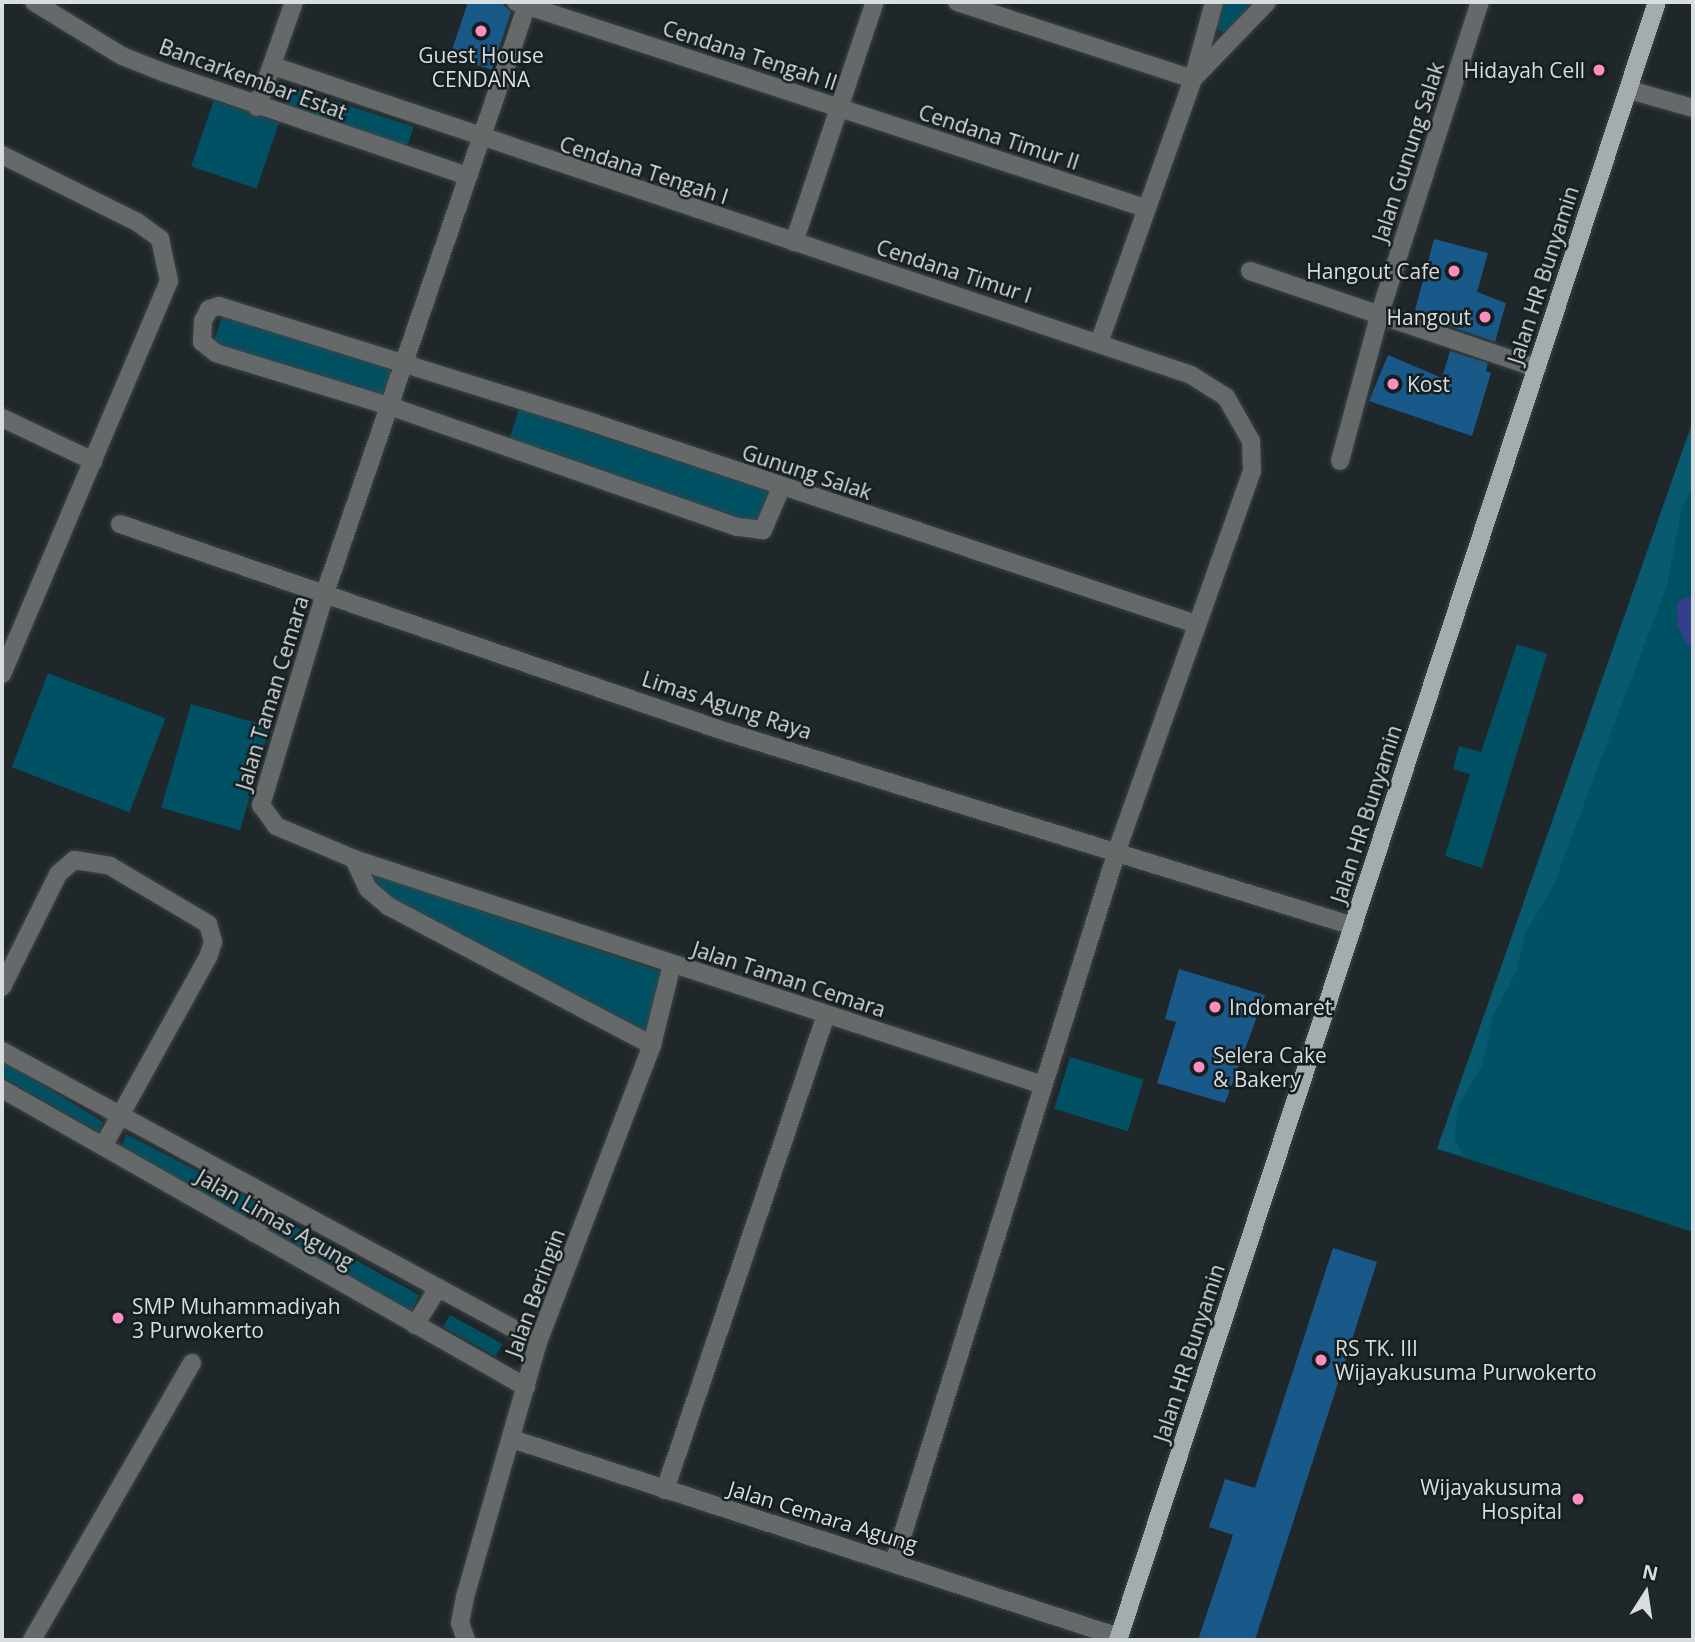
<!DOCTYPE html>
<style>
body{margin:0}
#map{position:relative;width:1695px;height:1642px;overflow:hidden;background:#1f272a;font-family:"Open Sans",sans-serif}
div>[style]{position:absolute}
.green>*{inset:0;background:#005163;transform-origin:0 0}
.forest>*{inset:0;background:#095a6e}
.water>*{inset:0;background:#343f8c}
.building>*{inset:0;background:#195989}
.roads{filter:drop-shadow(0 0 2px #3d4447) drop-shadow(0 0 2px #3d4447)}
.minor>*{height:18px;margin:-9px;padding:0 9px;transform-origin:9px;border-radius:9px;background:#656969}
.major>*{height:18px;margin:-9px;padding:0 9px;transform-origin:9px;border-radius:9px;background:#a4adad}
.dots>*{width:19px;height:19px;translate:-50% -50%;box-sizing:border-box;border:4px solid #161e20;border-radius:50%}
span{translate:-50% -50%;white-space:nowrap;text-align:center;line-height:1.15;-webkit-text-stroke:5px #161e20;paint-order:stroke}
.poi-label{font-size:21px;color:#d8dddf}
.right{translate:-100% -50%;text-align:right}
.left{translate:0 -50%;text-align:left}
.street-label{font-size:21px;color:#d8dddf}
.frame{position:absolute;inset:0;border:4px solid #d8dddf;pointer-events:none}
.north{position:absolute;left:1611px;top:1558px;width:70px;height:70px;-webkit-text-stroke:5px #161e20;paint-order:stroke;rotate:12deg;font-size:19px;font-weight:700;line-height:28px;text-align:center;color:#d8dddf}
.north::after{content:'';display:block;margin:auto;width:24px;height:32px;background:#d8dddf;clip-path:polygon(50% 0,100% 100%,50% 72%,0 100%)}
</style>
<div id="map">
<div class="green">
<div style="clip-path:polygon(1218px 2px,1260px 2px,1233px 35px,1210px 28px)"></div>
<div style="left:291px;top:87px;width:129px;height:21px;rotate:18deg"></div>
<div style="left:214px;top:100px;width:69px;height:70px;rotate:19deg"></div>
<div style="left:223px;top:313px;width:178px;height:32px;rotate:18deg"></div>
<div style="left:519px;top:409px;width:264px;height:35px;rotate:18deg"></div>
<div style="clip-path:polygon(1693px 421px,1693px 1232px,1437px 1149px)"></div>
<div style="clip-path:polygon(1517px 644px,1547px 654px,1482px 868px,1445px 856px,1470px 774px,1453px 769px,1459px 746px,1481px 752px)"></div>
<div style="left:48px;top:673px;width:126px;height:101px;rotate:21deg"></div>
<div style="left:191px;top:704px;width:82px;height:108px;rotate:16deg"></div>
<div style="clip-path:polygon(370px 873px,660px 971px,647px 1034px,383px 895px)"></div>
<div style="left:1070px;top:1057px;width:77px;height:54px;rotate:17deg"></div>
<div style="clip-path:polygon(2px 1060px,103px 1122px,99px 1133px,2px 1077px)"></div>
<div style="clip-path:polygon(126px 1134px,257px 1202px,243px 1219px,121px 1148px)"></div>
<div style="clip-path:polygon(280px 1218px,419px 1295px,411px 1312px,271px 1231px)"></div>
<div style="left:450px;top:1315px;width:60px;height:14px;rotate:29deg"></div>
</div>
<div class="forest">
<div style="clip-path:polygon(1693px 421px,1693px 487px,1682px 506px,1667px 585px,1552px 889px,1525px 934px,1516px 972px,1493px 1017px,1482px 1065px,1458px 1107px,1454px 1140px,1464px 1156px,1437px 1149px)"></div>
</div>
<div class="water">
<div style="clip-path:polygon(1686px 597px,1693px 599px,1693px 642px,1688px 646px,1678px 627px,1677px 604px)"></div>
</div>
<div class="building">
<div style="clip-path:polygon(468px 2px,501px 2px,511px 12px,492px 70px,450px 56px)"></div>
<div style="clip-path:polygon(1434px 239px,1488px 253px,1477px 292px,1506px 303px,1495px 342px,1414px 314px)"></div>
<div style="clip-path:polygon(1450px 351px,1488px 363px,1486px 371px,1491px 373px,1472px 436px,1369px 401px,1388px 355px,1442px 378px)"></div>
<div style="clip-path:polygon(1179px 969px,1265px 995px,1225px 1103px,1157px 1083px,1176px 1022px,1165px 1019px)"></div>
<div style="clip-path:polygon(1333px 1248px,1377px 1262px,1255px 1640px,1198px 1640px,1233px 1535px,1209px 1527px,1225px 1479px,1255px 1488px)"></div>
</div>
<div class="roads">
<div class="minor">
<div style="left:34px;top:2px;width:103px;rotate:31.5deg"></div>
<div style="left:122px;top:56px;width:46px;rotate:21.6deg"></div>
<div style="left:165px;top:73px;width:319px;rotate:18.8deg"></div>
<div style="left:516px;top:2px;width:662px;rotate:18.13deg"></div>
<div style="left:528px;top:2px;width:622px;rotate:108.96deg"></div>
<div style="left:326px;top:590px;width:225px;rotate:106.8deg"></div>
<div style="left:261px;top:805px;width:26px;rotate:54deg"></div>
<div style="left:276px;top:826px;width:85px;rotate:22.9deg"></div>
<div style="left:354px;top:859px;width:725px;rotate:18.16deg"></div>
<div style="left:957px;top:2px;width:248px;rotate:18.1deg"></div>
<div style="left:1193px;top:79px;width:80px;rotate:-74.7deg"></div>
<div style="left:273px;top:66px;width:969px;rotate:18.6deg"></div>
<div style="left:1191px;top:375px;width:41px;rotate:32.2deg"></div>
<div style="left:1226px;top:397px;width:51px;rotate:60.4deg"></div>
<div style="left:1251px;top:441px;width:30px;rotate:88deg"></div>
<div style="left:1252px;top:471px;width:403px;rotate:109.6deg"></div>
<div style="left:1117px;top:851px;width:745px;rotate:107.41deg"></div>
<div style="left:1630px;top:90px;width:66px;rotate:15.9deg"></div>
<div style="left:257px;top:107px;width:111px;rotate:-70.6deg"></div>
<div style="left:2px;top:155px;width:151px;rotate:26.4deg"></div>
<div style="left:137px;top:222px;width:29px;rotate:36deg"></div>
<div style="left:160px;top:239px;width:43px;rotate:77.9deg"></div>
<div style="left:169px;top:281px;width:427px;rotate:113deg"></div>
<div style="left:794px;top:242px;width:253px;rotate:-71.4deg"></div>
<div style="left:1250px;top:271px;width:303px;rotate:18.7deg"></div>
<div style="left:1099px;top:343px;width:280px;rotate:-70.4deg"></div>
<div style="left:1193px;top:79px;width:107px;rotate:-46.1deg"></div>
<div style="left:2px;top:418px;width:101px;rotate:25.3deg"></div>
<div style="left:1340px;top:461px;width:150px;rotate:-74.9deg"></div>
<div style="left:1379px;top:316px;width:330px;rotate:-72.2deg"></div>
<div style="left:781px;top:488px;width:46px;rotate:113.2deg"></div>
<div style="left:763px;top:530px;width:26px;rotate:-173deg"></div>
<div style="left:737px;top:527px;width:368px;rotate:-160.8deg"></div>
<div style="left:389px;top:406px;width:181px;rotate:-163deg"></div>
<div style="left:216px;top:353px;width:18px;rotate:-142deg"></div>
<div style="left:202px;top:342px;width:21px;rotate:-87deg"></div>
<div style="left:203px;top:321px;width:13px;rotate:-63deg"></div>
<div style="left:209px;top:309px;width:10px;rotate:-17deg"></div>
<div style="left:219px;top:306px;width:393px;rotate:17.3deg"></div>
<div style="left:594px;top:423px;width:632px;rotate:18.46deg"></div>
<div style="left:120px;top:524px;width:638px;rotate:18.92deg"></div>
<div style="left:724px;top:731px;width:659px;rotate:17.22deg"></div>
<div style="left:354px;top:859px;width:33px;rotate:65deg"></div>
<div style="left:368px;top:889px;width:26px;rotate:40deg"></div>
<div style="left:388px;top:906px;width:298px;rotate:27.8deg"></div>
<div style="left:2px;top:987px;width:126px;rotate:-63.6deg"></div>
<div style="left:58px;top:874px;width:21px;rotate:-41deg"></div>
<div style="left:74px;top:860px;width:36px;rotate:9deg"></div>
<div style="left:110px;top:866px;width:114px;rotate:30.6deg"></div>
<div style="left:208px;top:924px;width:19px;rotate:74deg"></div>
<div style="left:213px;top:942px;width:16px;rotate:108deg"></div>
<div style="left:208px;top:957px;width:215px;rotate:119deg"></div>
<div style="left:2px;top:1051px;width:610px;rotate:28.5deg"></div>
<div style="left:2px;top:1089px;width:603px;rotate:29.63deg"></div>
<div style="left:254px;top:1233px;width:38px;rotate:-58deg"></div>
<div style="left:415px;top:1325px;width:40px;rotate:-58deg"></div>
<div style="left:512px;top:1439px;width:638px;rotate:18.07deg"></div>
<div style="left:665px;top:1490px;width:502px;rotate:-71.28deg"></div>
<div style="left:32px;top:1640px;width:320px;rotate:-60deg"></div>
<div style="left:466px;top:1640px;width:18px;rotate:-109deg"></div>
<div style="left:460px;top:1623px;width:26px;rotate:-79deg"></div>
<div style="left:465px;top:1597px;width:265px;rotate:-74deg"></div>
<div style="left:538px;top:1342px;width:318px;rotate:-69deg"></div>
<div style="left:652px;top:1045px;width:83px;rotate:-76.1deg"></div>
</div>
<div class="major">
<div style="left:1118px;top:1640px;width:1724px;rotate:-71.79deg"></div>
</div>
</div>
<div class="dots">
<div style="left:481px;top:31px;background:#fd8ebf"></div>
<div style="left:1599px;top:70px;background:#fd8ebf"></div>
<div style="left:1454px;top:271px;background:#fd8ebf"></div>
<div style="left:1485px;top:317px;background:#fd8ebf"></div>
<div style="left:1393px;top:384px;background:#fd8ebf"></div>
<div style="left:1215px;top:1007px;background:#fd8ebf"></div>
<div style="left:1199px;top:1067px;background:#fd8ebf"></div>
<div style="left:118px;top:1318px;background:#fd8ebf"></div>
<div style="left:1321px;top:1360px;background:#fd8ebf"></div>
<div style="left:1578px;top:1499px;background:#fd8ebf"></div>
</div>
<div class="poi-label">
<span style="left:481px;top:67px">Guest House<br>CENDANA</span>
<span class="right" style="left:1585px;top:70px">Hidayah Cell</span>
<span class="right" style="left:1440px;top:271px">Hangout Cafe</span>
<span class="right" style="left:1471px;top:317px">Hangout</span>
<span class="left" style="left:1407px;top:384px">Kost</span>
<span class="left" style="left:1229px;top:1007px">Indomaret</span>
<span class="left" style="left:1213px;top:1067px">Selera Cake<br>&amp; Bakery</span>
<span class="left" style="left:132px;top:1318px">SMP Muhammadiyah<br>3 Purwokerto</span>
<span class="left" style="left:1335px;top:1360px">RS TK. III<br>Wijayakusuma Purwokerto</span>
<span class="right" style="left:1562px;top:1499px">Wijayakusuma<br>Hospital</span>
</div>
<div class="street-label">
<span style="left:750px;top:55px;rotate:18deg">Cendana Tengah II</span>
<span style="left:253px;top:79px;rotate:20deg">Bancarkembar Estat</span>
<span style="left:999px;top:137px;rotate:18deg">Cendana Timur II</span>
<span style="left:1408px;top:152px;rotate:-72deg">Jalan Gunung Salak</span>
<span style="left:644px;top:170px;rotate:18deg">Cendana Tengah I</span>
<span style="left:954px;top:271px;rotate:18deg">Cendana Timur I</span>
<span style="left:1543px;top:275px;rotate:-72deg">Jalan HR Bunyamin</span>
<span style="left:807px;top:472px;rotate:18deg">Gunung Salak</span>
<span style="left:272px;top:693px;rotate:-73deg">Jalan Taman Cemara</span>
<span style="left:727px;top:705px;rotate:18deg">Limas Agung Raya</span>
<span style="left:1366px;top:814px;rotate:-72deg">Jalan HR Bunyamin</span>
<span style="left:789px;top:979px;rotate:18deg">Jalan Taman Cemara</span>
<span style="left:275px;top:1219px;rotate:30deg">Jalan Limas Agung</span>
<span style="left:535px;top:1293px;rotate:-70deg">Jalan Beringin</span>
<span style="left:1189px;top:1353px;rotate:-72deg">Jalan HR Bunyamin</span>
<span style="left:823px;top:1516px;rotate:17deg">Jalan Cemara Agung</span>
</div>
<div class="frame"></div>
<div class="north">N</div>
</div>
